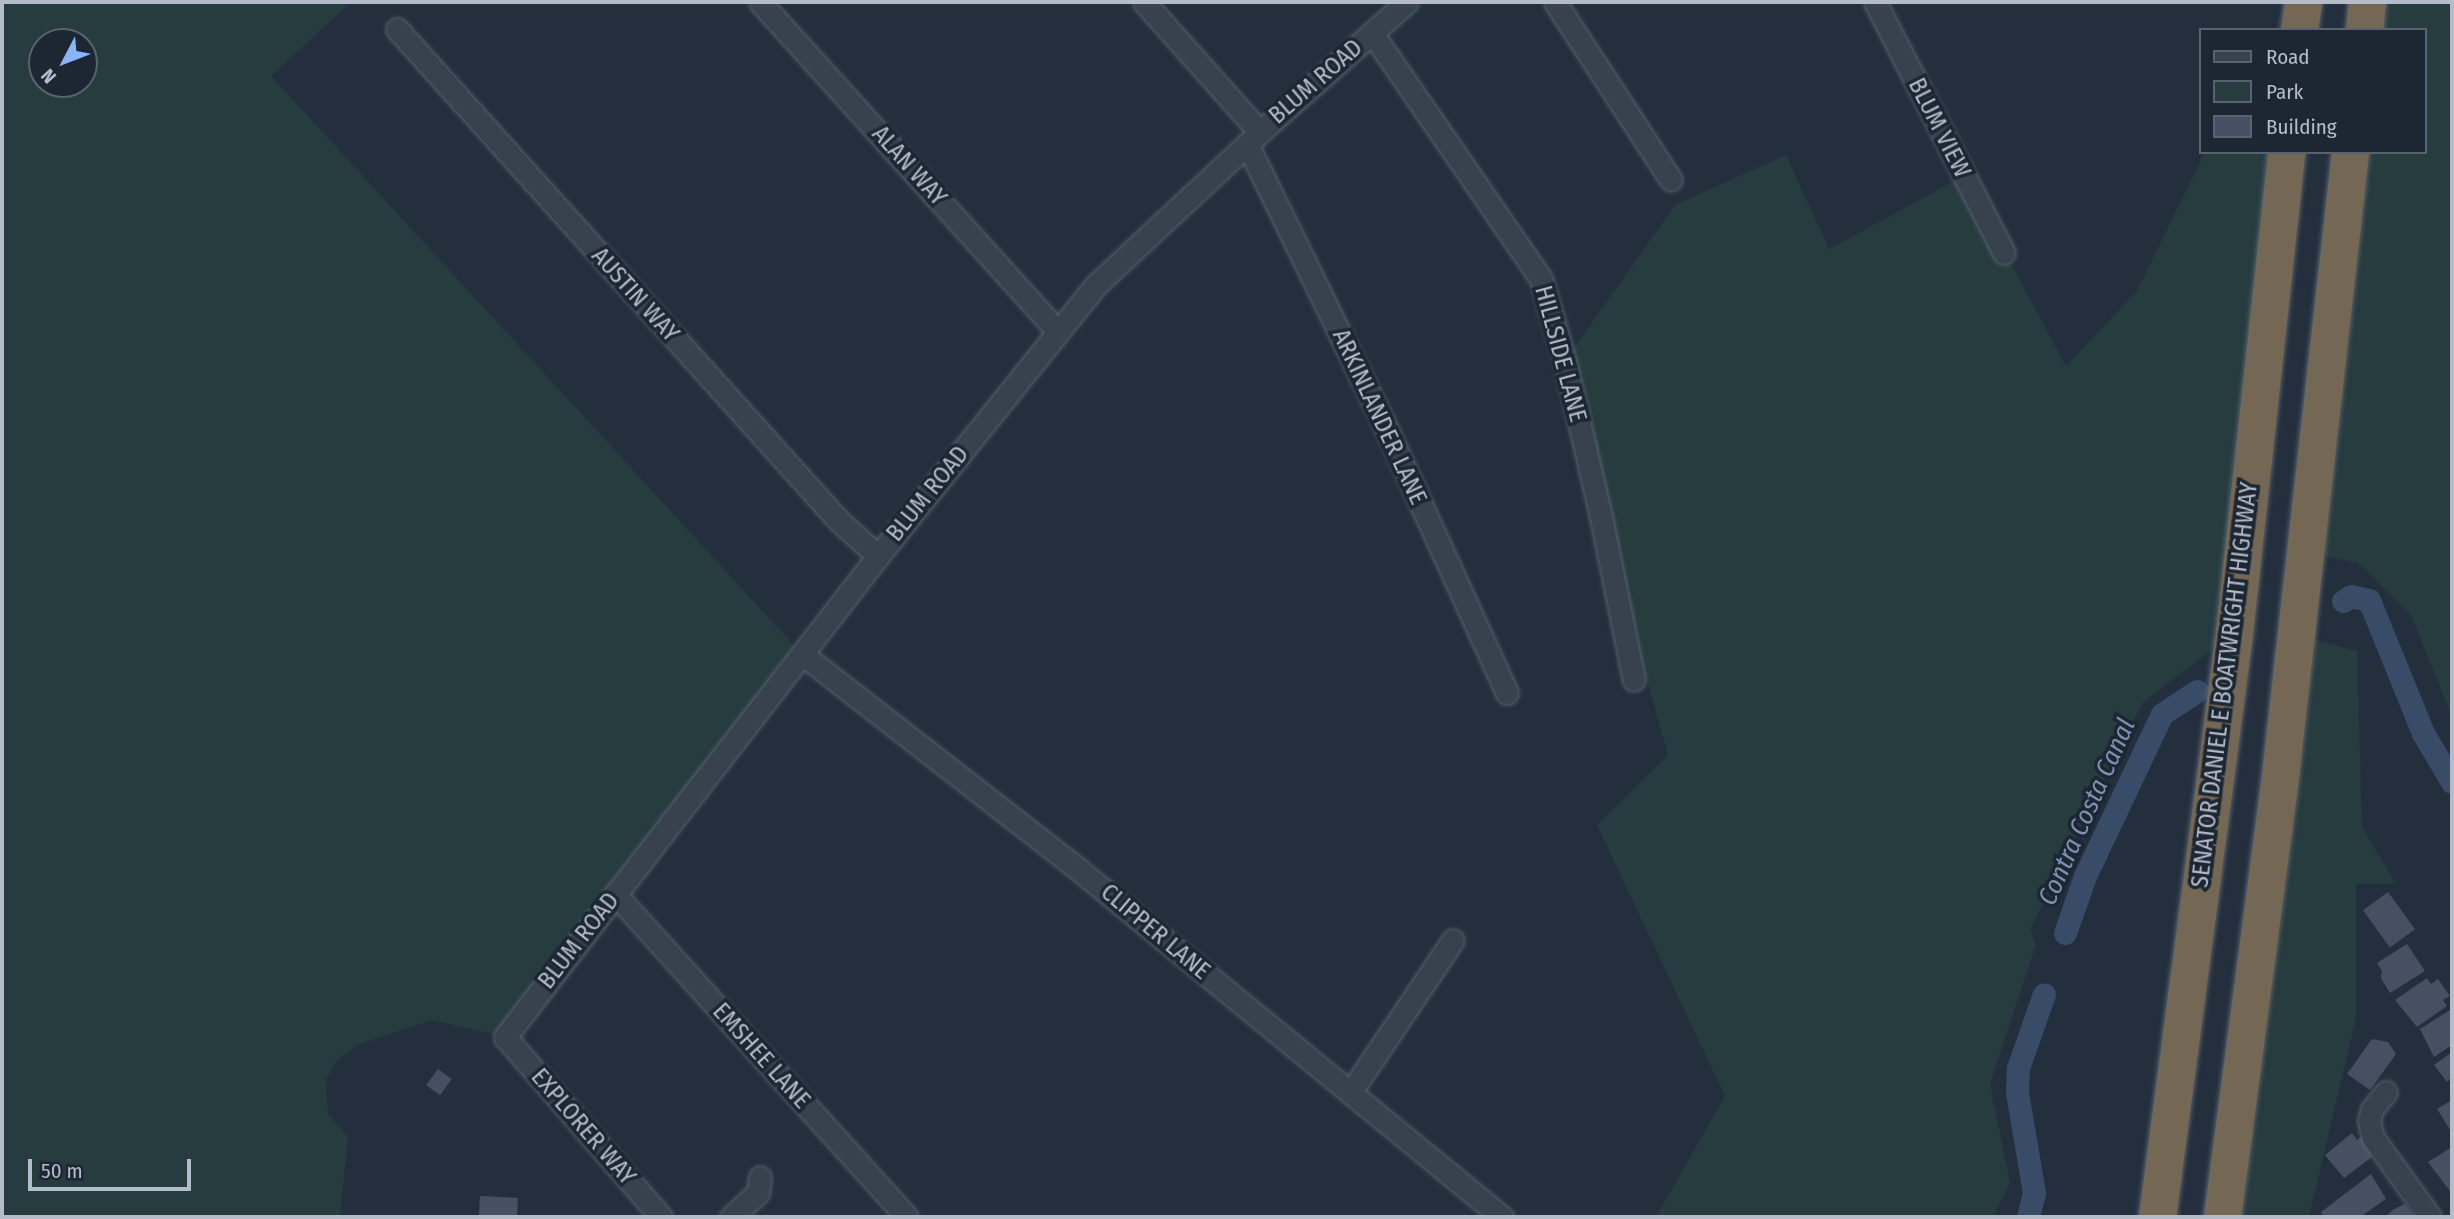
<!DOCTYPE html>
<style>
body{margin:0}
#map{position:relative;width:2454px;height:1219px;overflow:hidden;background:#242f3e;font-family:"Fira Sans Condensed",sans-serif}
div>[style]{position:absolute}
.green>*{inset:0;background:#263c3f}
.canal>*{height:23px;margin:-11.5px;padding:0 11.5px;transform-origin:11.5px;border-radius:11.5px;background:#394c67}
.building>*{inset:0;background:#455162;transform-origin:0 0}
.roads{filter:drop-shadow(0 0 2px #565f6c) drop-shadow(0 0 2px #565f6c)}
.street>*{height:21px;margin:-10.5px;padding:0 10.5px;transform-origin:10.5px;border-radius:10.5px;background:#38414e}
.highway>*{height:37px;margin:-18.5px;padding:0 18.5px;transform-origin:18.5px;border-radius:18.5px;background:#746855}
span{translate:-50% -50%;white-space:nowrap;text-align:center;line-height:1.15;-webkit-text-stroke:7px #1d2633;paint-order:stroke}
.street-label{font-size:24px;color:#b4bcc9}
.water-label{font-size:26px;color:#7c92b1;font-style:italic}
.frame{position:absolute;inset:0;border:4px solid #b4bcc9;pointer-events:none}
.legend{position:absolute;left:2199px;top:28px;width:228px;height:126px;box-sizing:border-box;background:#1d2633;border:2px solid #59626f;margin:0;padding:9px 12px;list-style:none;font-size:21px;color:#b4bcc9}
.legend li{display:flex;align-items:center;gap:14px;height:35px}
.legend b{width:35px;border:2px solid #59626f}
.north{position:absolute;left:28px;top:28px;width:70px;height:70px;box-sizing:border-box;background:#1d2633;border:2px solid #59626f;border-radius:50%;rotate:228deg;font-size:19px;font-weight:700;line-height:28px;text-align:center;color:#b4bcc9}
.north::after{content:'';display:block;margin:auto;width:24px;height:32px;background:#8ab4f8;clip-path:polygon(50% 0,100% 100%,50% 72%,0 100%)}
.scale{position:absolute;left:28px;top:1159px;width:163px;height:32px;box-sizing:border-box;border:4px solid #b4bcc9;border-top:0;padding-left:9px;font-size:21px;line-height:24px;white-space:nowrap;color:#b4bcc9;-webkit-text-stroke:5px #1d2633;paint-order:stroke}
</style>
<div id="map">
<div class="green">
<div style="clip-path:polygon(evenodd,2px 2px,351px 2px,271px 76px,802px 654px,505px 1037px,432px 1020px,359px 1044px,337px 1060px,326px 1080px,328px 1114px,348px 1137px,340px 1217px,2px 1217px,2px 2px,42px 42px,84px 42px,84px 84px,42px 84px,42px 42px)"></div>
<div style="clip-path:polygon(2367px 2px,2452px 2px,2452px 717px,2411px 615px,2358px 563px,2305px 552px,2350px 152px,2424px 152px,2424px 30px,2364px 30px)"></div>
<div style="clip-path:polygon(2205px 152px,2286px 152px,2234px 633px,2143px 702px,2030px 930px,2036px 945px,1990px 1084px,2010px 1183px,1993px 1216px,1656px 1217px,1725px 1096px,1597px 825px,1668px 755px,1601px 517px,1565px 361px,1675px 205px,1786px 155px,1829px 249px,1964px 176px,2066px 366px,2137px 291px)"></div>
<div style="clip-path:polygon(2296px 635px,2357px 651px,2362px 827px,2396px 884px,2356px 884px,2356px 1018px,2309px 1217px,2222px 1217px)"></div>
</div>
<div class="canal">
<div style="left:2343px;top:601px;width:9px;rotate:-32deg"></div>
<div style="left:2351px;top:596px;width:18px;rotate:13deg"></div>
<div style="left:2369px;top:600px;width:144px;rotate:67.9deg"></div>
<div style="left:2423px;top:733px;width:57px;rotate:59.4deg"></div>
<div style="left:2065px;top:933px;width:60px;rotate:-70.7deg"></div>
<div style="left:2085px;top:876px;width:179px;rotate:-64.6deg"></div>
<div style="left:2162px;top:714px;width:42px;rotate:-33.3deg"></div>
<div style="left:2028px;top:1217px;width:25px;rotate:-76deg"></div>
<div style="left:2034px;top:1193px;width:101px;rotate:-99.6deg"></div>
<div style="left:2017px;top:1093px;width:25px;rotate:-88deg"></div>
<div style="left:2018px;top:1068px;width:78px;rotate:-70.6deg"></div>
</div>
<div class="building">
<div style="left:2388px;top:892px;width:46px;height:31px;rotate:54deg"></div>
<div style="clip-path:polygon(2407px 944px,2425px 971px,2390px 993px,2381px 978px,2382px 971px,2377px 963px)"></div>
<div style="clip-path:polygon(2427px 978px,2431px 984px,2438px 979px,2450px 996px,2443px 1000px,2447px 1006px,2417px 1027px,2395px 1000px)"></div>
<div style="clip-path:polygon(2450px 1010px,2452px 1045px,2434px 1057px,2420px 1029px)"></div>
<div style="clip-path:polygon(2372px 1039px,2388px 1042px,2396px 1054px,2370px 1090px,2347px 1074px)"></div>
<div style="clip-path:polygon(2452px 1052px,2452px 1082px,2450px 1079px,2447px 1082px,2434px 1065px)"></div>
<div style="left:438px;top:1069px;width:17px;height:20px;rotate:36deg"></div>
<div style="clip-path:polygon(2452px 1100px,2452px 1133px,2437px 1109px)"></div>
<div style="clip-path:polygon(2352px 1133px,2357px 1140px,2361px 1137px,2372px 1151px,2370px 1153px,2372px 1157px,2344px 1178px,2325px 1155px)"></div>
<div style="clip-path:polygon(2452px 1147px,2452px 1194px,2428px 1162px)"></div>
<div style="clip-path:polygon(2371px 1174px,2386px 1199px,2360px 1217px,2324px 1217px,2321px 1212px)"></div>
<div style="left:480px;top:1196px;width:38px;height:21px;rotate:3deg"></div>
<div style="clip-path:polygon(2405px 1204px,2414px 1217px,2385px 1217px,2394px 1209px)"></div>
</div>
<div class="roads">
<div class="street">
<div style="left:760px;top:2px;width:443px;rotate:47.9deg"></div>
<div style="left:1144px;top:2px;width:174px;rotate:48.3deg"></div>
<div style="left:1555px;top:2px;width:212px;rotate:56.9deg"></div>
<div style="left:1875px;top:2px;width:282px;rotate:62.8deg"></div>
<div style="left:397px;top:29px;width:661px;rotate:48.06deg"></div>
<div style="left:839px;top:521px;width:52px;rotate:41.9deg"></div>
<div style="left:1372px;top:33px;width:298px;rotate:55.5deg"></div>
<div style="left:1541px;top:279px;width:85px;rotate:73.7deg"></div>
<div style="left:1565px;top:361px;width:160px;rotate:77deg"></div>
<div style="left:1601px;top:517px;width:166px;rotate:78.6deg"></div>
<div style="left:1247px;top:144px;width:321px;rotate:63.9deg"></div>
<div style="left:1388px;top:432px;width:287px;rotate:65.5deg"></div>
<div style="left:802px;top:654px;width:350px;rotate:37.9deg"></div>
<div style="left:1078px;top:869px;width:549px;rotate:39.38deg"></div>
<div style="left:615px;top:894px;width:435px;rotate:47.9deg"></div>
<div style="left:2386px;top:1092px;width:22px;rotate:129deg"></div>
<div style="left:2372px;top:1109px;width:12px;rotate:104deg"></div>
<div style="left:2369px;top:1121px;width:17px;rotate:77deg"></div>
<div style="left:2373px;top:1138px;width:97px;rotate:54.2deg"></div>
<div style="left:1350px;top:1093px;width:184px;rotate:-56.1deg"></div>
<div style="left:661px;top:1217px;width:238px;rotate:-130.9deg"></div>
<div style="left:505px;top:1037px;width:609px;rotate:-52.21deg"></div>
<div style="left:878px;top:556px;width:348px;rotate:-51.2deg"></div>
<div style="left:1096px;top:285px;width:224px;rotate:-43deg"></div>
<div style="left:1260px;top:132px;width:196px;rotate:-41.5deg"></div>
<div style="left:731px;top:1217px;width:36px;rotate:-42deg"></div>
<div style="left:758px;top:1193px;width:16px;rotate:-83deg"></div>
</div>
<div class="highway">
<div style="left:2299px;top:30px;width:28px;rotate:-82deg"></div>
<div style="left:2364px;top:30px;width:28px;rotate:-84deg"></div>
<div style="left:2157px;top:1217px;width:589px;rotate:-82.49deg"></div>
<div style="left:2234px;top:633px;width:484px;rotate:-83.8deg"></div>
<div style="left:2222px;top:1217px;width:445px;rotate:-82.5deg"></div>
<div style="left:2280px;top:776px;width:628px;rotate:-83.6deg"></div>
</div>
</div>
<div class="street-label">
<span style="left:1316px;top:82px;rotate:-41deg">BLUM ROAD</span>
<span style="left:1939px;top:128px;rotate:63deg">BLUM VIEW</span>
<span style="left:909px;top:166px;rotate:48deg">ALAN WAY</span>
<span style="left:635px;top:295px;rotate:48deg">AUSTIN WAY</span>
<span style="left:1560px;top:354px;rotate:75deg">HILLSIDE LANE</span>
<span style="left:1379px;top:417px;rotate:65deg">ARKINLANDER LANE</span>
<span style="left:928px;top:494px;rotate:-51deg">BLUM ROAD</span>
<span style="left:2225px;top:685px;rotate:-83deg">SENATOR DANIEL E BOATWRIGHT HIGHWAY</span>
<span style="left:1155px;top:932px;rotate:40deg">CLIPPER LANE</span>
<span style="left:579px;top:941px;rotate:-52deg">BLUM ROAD</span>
<span style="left:761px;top:1056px;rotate:48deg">EMSHEE LANE</span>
<span style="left:583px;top:1127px;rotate:49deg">EXPLORER WAY</span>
</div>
<div class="water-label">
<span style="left:2087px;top:812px;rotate:-66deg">Contra Costa Canal</span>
</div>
<div class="frame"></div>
<ul class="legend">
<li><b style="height:9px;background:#38414e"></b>Road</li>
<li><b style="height:19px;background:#263c3f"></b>Park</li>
<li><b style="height:19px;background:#455162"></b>Building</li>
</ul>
<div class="north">N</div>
<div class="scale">50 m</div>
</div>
